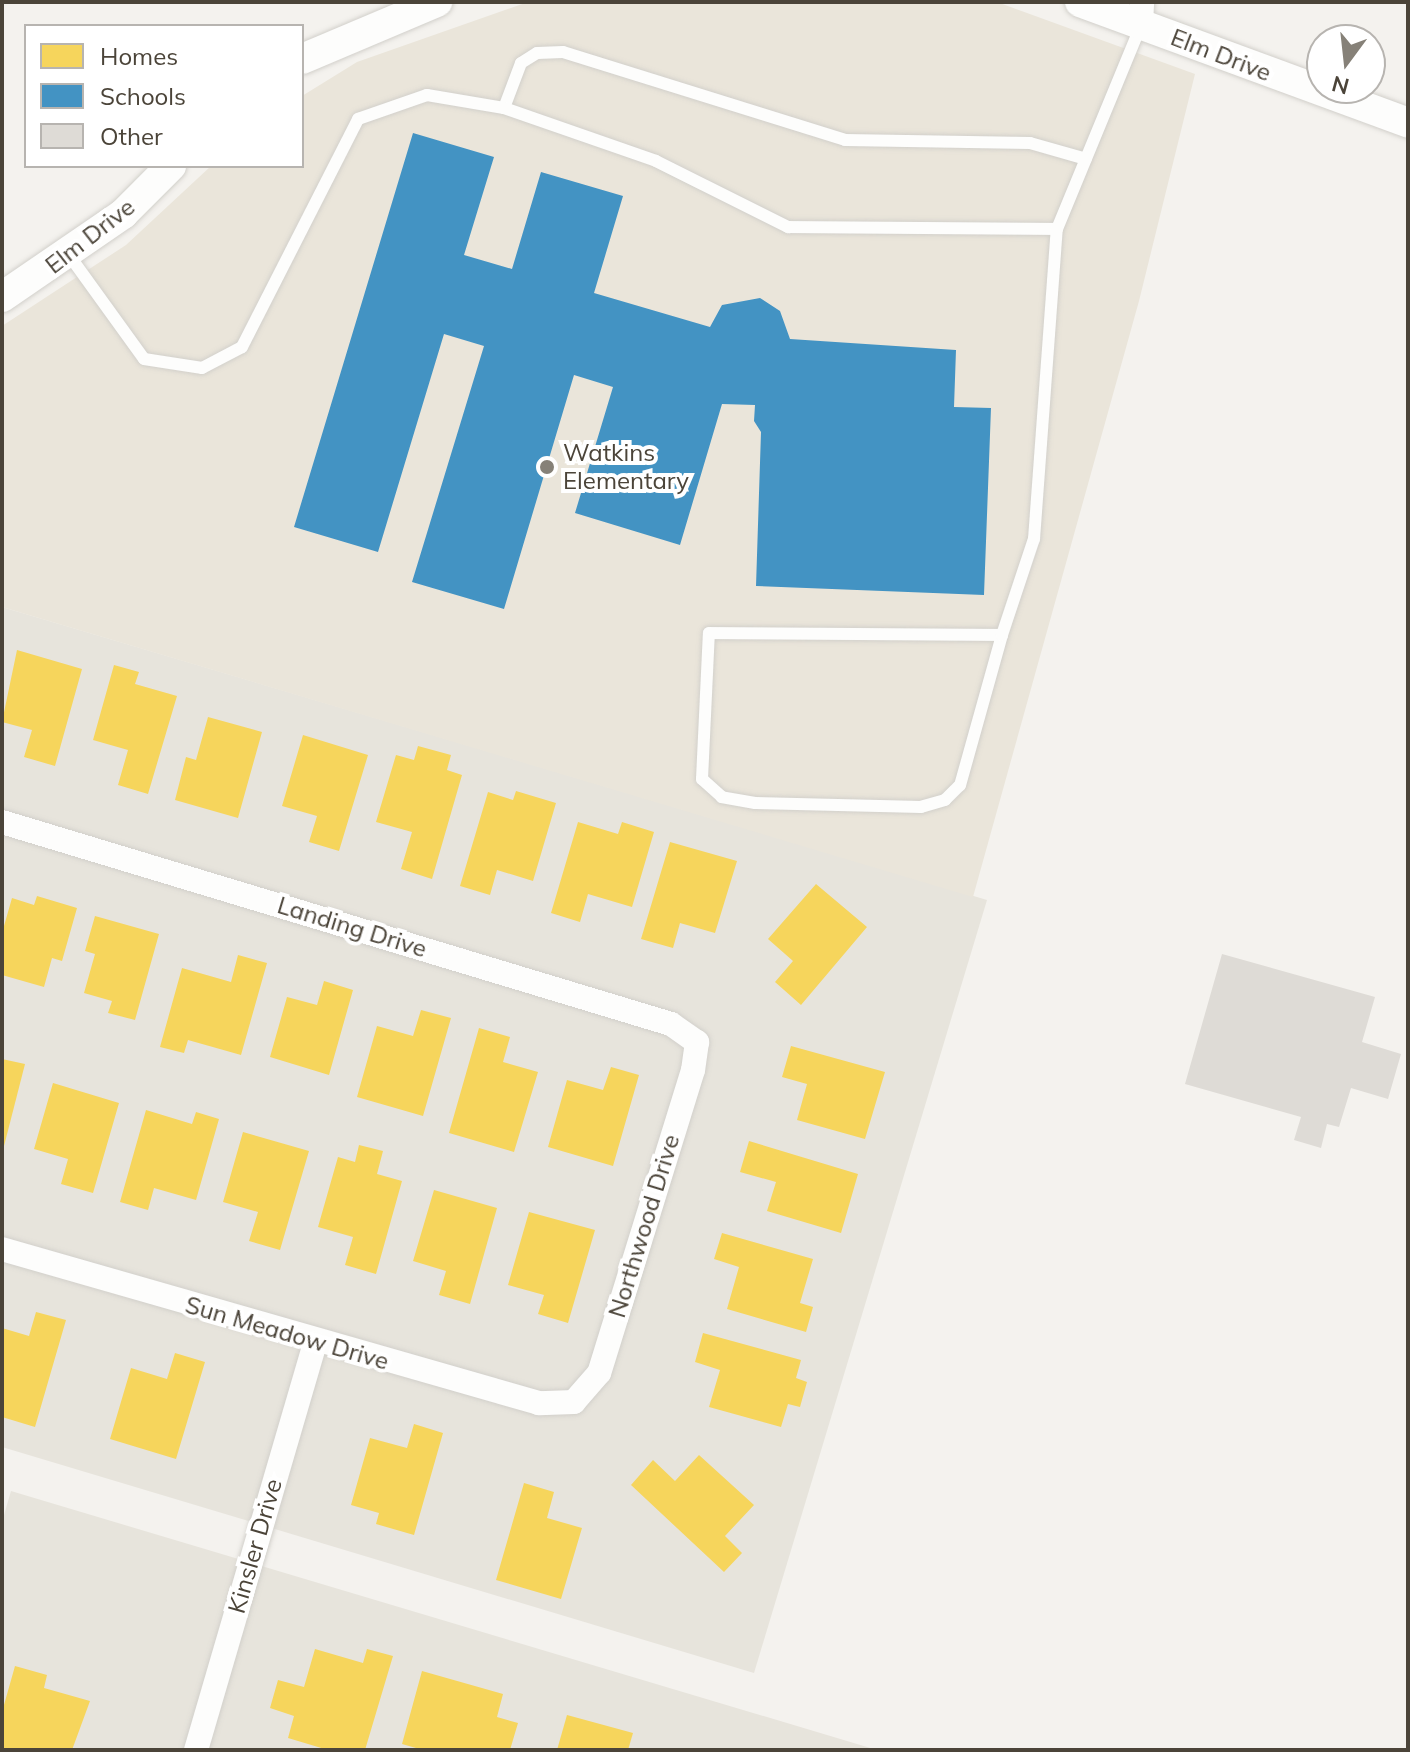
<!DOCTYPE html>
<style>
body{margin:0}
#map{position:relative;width:1410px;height:1752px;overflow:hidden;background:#f4f2ee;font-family:Mulish,sans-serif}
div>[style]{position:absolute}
.residential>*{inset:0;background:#e7e4dc}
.education>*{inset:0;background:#eae5da}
.homes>*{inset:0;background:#f6d55c}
.schools>*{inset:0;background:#4393c3}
.building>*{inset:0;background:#dedbd6}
.roads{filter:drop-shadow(0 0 2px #d2d0cb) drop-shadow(0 0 2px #d2d0cb)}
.service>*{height:12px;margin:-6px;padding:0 6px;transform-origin:6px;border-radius:6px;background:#fdfdfc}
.minor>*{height:24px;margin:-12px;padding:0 12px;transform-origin:12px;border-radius:12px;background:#fdfdfc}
.tertiary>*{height:30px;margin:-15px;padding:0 15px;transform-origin:15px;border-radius:15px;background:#fdfdfc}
.dots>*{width:22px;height:22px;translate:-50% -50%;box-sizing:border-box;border:4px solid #fff;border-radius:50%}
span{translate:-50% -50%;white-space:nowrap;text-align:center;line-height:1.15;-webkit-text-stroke:8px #fff;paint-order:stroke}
.street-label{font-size:24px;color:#4b4439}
.poi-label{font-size:24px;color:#4b4439}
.left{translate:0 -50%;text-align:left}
.frame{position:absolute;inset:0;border:4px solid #4b4439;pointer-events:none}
.legend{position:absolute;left:24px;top:24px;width:280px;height:144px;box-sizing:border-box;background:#fff;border:2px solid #b7b4b0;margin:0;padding:10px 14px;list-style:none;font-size:24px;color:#4b4439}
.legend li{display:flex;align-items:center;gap:16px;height:40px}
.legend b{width:40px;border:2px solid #b7b4b0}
.north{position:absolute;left:1306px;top:24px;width:80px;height:80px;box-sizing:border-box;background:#fff;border:2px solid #b7b4b0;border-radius:50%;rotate:195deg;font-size:22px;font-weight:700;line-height:32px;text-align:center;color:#4b4439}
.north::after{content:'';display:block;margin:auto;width:28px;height:36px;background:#868178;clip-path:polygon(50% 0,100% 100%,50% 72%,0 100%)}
</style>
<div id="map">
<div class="residential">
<div style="clip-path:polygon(2px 607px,987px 900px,754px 1673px,2px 1447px)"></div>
<div style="clip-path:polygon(11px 1491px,877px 1750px,2px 1750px,2px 1522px)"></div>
</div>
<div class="education">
<div style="clip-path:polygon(528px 2px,997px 2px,1195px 74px,1139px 301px,973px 897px,2px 607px,2px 326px,126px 245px,211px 166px,302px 166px,302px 96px,357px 62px)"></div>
</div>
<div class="homes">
<div style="clip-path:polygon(17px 650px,82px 669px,55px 766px,24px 757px,32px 730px,2px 722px)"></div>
<div style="clip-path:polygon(114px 665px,139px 672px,135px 684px,177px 696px,148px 794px,118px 785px,128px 750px,93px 740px)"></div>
<div style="clip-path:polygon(208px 717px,262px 732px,238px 818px,175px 800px,186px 757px,196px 760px)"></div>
<div style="clip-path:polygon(303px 735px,368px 755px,339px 851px,309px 842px,317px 816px,282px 806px)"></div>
<div style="clip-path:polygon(418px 746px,451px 755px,447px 770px,462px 775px,432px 879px,401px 869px,412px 832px,376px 822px,396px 755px,414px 760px)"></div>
<div style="clip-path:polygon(516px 791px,556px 803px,533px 881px,497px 870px,490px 895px,460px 886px,488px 792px,513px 800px)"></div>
<div style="clip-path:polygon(578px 822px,618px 834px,622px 822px,654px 832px,632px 907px,588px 894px,580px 922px,551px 913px)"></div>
<div style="clip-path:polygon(670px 842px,737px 861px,715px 933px,680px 923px,673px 948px,641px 939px)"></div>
<div style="clip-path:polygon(816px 884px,867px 927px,801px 1005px,775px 982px,793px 961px,768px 939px)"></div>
<div style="clip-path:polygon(37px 896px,77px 908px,62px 961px,52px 958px,44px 987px,2px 975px,2px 933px,12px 898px,34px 905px)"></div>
<div style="clip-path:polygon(95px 916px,159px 934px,135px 1020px,108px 1013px,112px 1001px,84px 993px,95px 954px,85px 951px)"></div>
<div style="clip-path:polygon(238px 955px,267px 963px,241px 1055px,188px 1040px,184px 1053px,160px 1047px,182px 968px,231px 982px)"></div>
<div style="clip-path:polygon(324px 981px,353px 990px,329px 1075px,270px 1057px,287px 997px,317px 1005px)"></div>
<div style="clip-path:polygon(421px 1010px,451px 1018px,423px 1116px,357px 1097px,377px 1026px,413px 1036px)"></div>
<div style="clip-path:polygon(479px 1028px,510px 1037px,503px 1062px,538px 1072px,514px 1152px,449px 1133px)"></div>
<div style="clip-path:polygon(791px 1046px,885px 1072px,865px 1139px,797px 1120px,807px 1084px,782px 1077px)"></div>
<div style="clip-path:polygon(2px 1059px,25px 1064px,3px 1150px,2px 1150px)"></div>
<div style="clip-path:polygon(611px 1067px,639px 1075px,613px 1166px,548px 1147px,567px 1080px,603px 1090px)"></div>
<div style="clip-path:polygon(53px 1083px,119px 1103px,93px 1193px,61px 1184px,68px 1159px,34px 1149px)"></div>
<div style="clip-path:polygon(146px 1110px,192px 1124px,196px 1112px,219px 1119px,196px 1200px,154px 1188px,148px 1210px,120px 1202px)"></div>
<div style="clip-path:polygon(243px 1132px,309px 1151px,280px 1250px,249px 1241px,258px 1212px,223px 1202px)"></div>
<div style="clip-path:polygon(749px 1141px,858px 1174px,841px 1233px,767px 1211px,776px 1182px,740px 1172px)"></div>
<div style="clip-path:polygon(359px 1145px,383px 1151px,377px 1174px,402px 1181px,376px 1274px,345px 1265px,353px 1237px,318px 1227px,338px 1157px,355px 1162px)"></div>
<div style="clip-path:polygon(434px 1190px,497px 1208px,470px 1304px,439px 1295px,446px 1271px,413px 1261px)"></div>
<div style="clip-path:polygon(529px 1212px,595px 1230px,568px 1323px,538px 1314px,544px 1295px,508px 1285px)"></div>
<div style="clip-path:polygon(722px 1233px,813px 1259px,800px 1303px,813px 1307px,806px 1332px,727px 1309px,739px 1267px,714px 1259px)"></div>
<div style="clip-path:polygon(36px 1312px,66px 1320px,35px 1427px,2px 1417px,2px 1328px,29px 1336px)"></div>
<div style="clip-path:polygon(703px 1333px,801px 1360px,796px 1378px,807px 1382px,800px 1407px,788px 1404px,781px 1427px,709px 1407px,720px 1370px,695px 1362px)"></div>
<div style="clip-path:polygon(175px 1353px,205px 1362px,176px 1459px,110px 1439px,131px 1368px,167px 1379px)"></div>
<div style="clip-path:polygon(414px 1424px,443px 1433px,414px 1535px,376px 1524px,379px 1513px,351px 1505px,370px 1438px,407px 1448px)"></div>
<div style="clip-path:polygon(699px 1455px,754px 1505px,725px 1536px,742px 1553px,724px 1572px,631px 1485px,653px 1460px,675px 1481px)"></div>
<div style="clip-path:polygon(524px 1483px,554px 1492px,547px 1518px,582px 1528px,561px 1599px,496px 1580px)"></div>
<div style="clip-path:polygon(315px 1649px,363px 1663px,367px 1649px,393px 1656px,365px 1750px,328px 1750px,288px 1738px,294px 1716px,270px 1708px,278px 1680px,304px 1687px)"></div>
<div style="clip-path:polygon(15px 1666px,47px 1675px,44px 1688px,90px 1701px,72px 1750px,2px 1750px,2px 1712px)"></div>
<div style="clip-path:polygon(422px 1671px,503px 1694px,497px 1717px,518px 1723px,510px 1750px,423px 1750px,402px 1744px)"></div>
<div style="clip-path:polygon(567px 1715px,633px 1733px,628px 1750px,557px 1750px)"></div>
</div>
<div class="schools">
<div style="clip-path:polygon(413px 133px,494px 157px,464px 255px,512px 269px,541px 172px,623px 196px,594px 293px,710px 327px,722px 305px,760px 298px,780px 311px,790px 339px,956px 350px,954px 407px,991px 408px,984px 595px,756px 586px,761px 432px,754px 421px,755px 405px,722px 404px,680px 545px,575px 513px,613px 387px,574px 375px,504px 609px,412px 582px,484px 346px,444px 334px,378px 552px,294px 527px)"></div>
</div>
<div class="building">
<div style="clip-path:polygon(1222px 954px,1375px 997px,1362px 1042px,1401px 1054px,1388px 1099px,1351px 1088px,1339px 1127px,1327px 1124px,1321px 1148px,1294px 1140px,1301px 1117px,1185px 1084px)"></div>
</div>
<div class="roads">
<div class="service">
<div style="left:504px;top:108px;width:48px;rotate:-69.3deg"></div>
<div style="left:521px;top:63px;width:19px;rotate:-32deg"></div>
<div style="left:537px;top:53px;width:26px;rotate:-2deg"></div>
<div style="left:563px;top:52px;width:295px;rotate:17.3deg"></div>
<div style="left:845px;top:140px;width:185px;rotate:0.9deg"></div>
<div style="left:1030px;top:143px;width:58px;rotate:15.9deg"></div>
<div style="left:69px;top:255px;width:128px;rotate:54.2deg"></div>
<div style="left:144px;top:359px;width:59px;rotate:8.8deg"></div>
<div style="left:202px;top:368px;width:45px;rotate:-27.7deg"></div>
<div style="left:242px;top:347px;width:256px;rotate:-63deg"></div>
<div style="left:358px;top:119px;width:73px;rotate:-19.2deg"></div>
<div style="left:427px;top:95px;width:78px;rotate:9.6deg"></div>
<div style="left:504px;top:108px;width:161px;rotate:19.2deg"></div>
<div style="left:656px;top:161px;width:148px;rotate:26.6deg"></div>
<div style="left:788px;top:227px;width:269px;rotate:0.4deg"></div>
<div style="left:1002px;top:635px;width:156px;rotate:105.6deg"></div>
<div style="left:960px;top:785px;width:21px;rotate:135deg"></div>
<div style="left:945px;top:800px;width:25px;rotate:164deg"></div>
<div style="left:921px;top:807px;width:166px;rotate:-178.6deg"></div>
<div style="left:755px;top:803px;width:34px;rotate:-170deg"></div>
<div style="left:722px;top:797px;width:27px;rotate:-138deg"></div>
<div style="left:702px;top:779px;width:146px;rotate:-87.3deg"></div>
<div style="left:709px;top:633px;width:293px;rotate:0.4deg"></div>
<div style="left:1002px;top:635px;width:101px;rotate:-71.6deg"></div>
<div style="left:1034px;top:539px;width:311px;rotate:-85.8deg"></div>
<div style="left:1057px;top:229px;width:221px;rotate:-67.6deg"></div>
</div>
<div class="minor">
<div style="left:1141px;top:24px;width:22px;rotate:-87deg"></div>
<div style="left:2px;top:822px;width:699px;rotate:16.8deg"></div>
<div style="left:671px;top:1024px;width:32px;rotate:35deg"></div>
<div style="left:697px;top:1042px;width:28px;rotate:98deg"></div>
<div style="left:693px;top:1070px;width:317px;rotate:107.2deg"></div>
<div style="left:599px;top:1373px;width:38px;rotate:131deg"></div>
<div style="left:574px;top:1402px;width:35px;rotate:178deg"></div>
<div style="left:539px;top:1403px;width:559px;rotate:-164deg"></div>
<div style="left:196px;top:1750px;width:424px;rotate:-73.7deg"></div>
</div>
<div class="tertiary">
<div style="left:1080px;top:2px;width:350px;rotate:20.2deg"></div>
<div style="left:302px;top:59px;width:147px;rotate:-22.9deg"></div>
<div style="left:2px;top:297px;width:147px;rotate:-34.4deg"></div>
<div style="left:123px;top:214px;width:68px;rotate:-45deg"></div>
</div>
</div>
<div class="dots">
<div style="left:547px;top:467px;background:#868178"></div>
</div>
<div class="street-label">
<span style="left:1221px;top:55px;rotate:21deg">Elm Drive</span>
<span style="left:90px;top:236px;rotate:-38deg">Elm Drive</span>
<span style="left:352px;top:927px;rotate:17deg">Landing Drive</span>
<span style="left:644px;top:1226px;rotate:-73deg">Northwood Drive</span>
<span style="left:287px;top:1333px;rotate:16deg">Sun Meadow Drive</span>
<span style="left:255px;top:1546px;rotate:-74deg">Kinsler Drive</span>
</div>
<div class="poi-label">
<span class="left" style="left:563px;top:467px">Watkins<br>Elementary</span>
</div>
<div class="frame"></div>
<ul class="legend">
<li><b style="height:22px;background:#f6d55c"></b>Homes</li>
<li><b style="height:22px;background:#4393c3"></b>Schools</li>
<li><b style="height:22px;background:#dedbd6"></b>Other</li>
</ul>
<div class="north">N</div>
</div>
